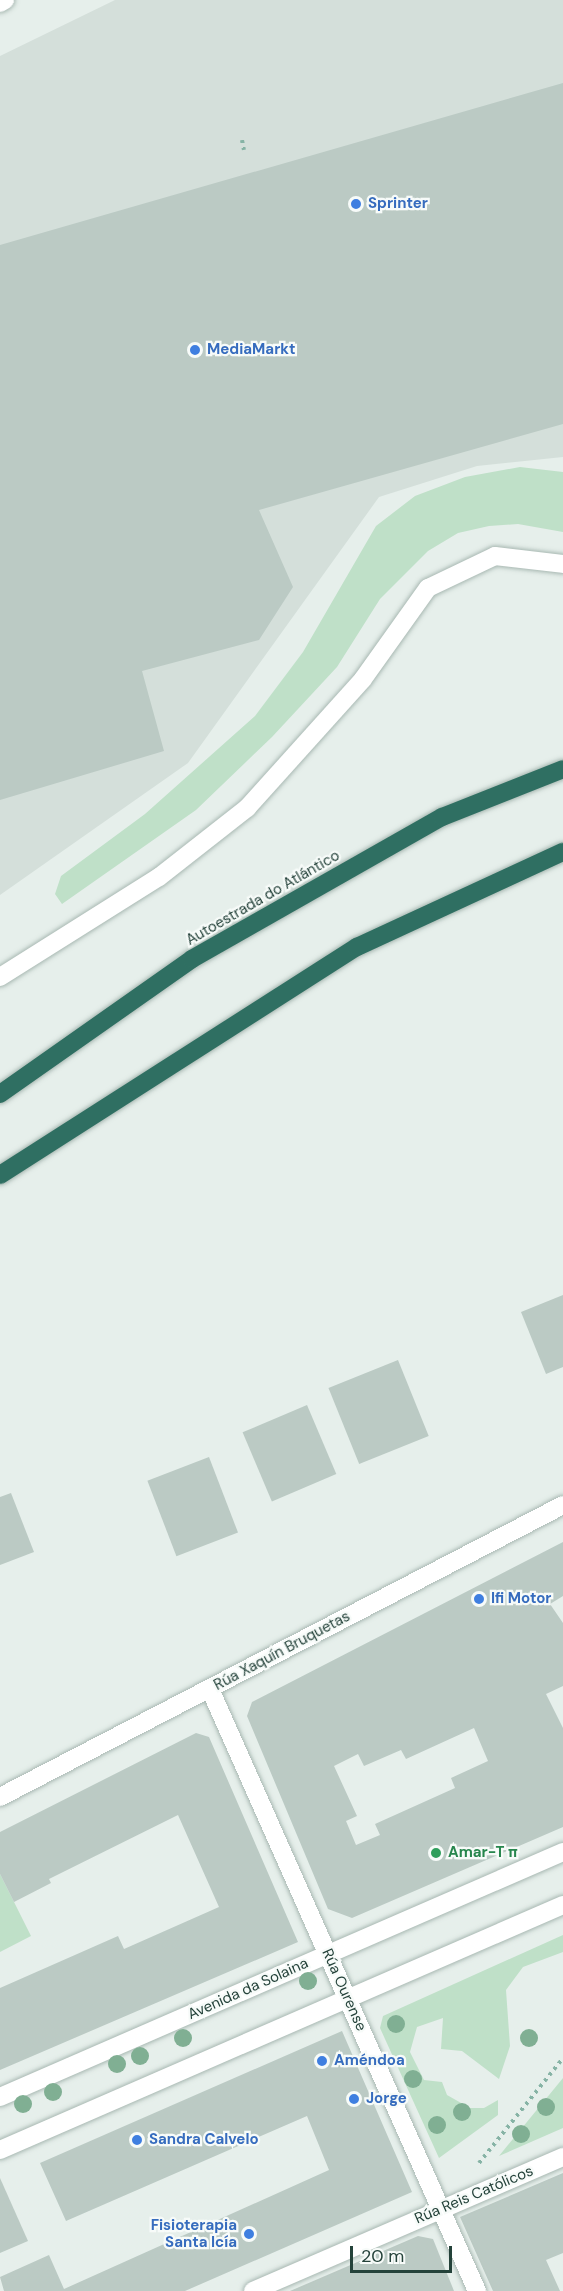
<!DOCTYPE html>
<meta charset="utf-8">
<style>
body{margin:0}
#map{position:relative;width:563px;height:2291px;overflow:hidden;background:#e6efeb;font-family:"DM Sans",sans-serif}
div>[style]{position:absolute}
.built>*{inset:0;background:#d4dfda}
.green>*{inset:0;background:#bfe0c8}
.building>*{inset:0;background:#bbcac4;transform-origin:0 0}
.path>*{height:4px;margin-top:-2px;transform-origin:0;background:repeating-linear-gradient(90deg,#86b3a5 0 3px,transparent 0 7.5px)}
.roads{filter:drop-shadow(0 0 2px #a8b8b2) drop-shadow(0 0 2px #a8b8b2)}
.street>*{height:18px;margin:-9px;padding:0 9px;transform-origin:9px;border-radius:9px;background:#fff}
.highway>*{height:18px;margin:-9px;padding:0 9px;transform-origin:9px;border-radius:9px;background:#2f6f62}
.trees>*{width:18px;height:18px;margin:-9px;border-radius:50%;background:#80af93}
.dots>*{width:16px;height:16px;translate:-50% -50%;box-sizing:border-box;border:3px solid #f7fbf9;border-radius:50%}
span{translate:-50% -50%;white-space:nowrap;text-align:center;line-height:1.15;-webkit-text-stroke:4.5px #f7fbf9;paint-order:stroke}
.shop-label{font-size:15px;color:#366cbe;font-weight:700}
.left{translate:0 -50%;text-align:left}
.right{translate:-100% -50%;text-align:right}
.street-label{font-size:15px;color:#24423a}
.leisure-label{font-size:15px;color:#27864d;font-weight:700}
.scale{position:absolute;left:350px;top:2246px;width:102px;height:27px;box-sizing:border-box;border:3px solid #24423a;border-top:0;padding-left:8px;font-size:18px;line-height:21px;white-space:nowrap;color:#24423a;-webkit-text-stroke:4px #f7fbf9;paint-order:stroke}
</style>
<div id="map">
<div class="built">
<div style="clip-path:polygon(115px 0,563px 0,563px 457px,477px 466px,379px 497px,188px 763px,0 895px,0 56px)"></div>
</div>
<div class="green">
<div style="clip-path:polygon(520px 467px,563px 472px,563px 532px,518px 524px,489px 526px,458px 533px,428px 551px,380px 599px,337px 667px,272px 737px,196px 810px,62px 904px,55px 894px,61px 876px,145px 814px,255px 716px,303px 652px,376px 526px,415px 496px,465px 477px)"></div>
<div style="clip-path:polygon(0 1874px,31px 1936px,0 1952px)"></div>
<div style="clip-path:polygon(563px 1935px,563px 1952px,523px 1967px,506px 1990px,510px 2046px,499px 2079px,462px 2051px,441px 2049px,443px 2018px,417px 2027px,410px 2052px,424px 2080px,442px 2082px,447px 2095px,470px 2108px,484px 2108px,498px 2100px,498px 2115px,439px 2158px,380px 2028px,383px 2016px)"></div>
<div style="clip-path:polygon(563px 2078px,563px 2128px,499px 2156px)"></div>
</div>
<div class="building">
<div style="clip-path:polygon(563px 83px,563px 424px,259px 510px,293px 587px,259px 640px,142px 671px,164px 751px,0 800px,0 245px)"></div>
<div style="clip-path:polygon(563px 1295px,563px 1367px,546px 1374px,521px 1312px)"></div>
<div style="left:398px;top:1360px;width:82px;height:75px;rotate:68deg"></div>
<div style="left:307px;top:1405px;width:75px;height:70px;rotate:67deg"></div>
<div style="left:209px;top:1457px;width:81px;height:66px;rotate:69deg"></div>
<div style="clip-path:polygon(11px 1493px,34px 1552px,0 1565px,0 1497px)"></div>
<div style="clip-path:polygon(evenodd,563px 1542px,563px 1596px,550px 1604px,563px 1623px,563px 1686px,546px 1694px,563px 1728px,563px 1827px,352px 1918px,328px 1909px,247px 1716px,252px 1702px,563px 1542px,474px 1728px,488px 1761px,451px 1778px,455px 1788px,375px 1824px,380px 1835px,356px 1845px,346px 1821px,357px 1816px,334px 1766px,358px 1754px,364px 1766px,401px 1750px,406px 1759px,474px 1728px)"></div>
<div style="clip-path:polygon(196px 1733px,209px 1737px,298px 1942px,0 2070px,0 1988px,118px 1936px,124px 1949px,219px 1907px,178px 1815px,49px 1879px,51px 1883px,14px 1902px,0 1874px,0 1832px)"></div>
<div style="clip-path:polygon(342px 2031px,412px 2192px,185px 2291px,4px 2291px,0 2277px,49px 2255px,64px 2289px,329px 2170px,307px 2116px,66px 2221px,40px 2163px)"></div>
<div style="clip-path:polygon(563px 2173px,563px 2253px,546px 2260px,560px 2291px,493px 2291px,460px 2217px)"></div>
<div style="clip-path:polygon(0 2178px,28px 2241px,0 2253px)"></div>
<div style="clip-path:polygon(418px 2236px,433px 2239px,454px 2291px,290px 2291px)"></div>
</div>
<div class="path">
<div style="left:242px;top:140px;width:10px;rotate:79deg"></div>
<div style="left:479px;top:2163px;width:134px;rotate:-51.3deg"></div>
</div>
<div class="roads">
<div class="street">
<div style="left:0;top:3px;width:6px;rotate:-31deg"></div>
<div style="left:0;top:977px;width:188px;rotate:-32.2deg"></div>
<div style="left:159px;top:877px;width:112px;rotate:-38.1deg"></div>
<div style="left:247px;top:808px;width:173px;rotate:-48deg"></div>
<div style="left:363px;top:679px;width:112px;rotate:-54.5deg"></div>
<div style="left:428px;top:588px;width:74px;rotate:-25.5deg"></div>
<div style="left:495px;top:556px;width:68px;rotate:6.7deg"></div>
<div style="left:210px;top:1689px;width:659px;rotate:66.08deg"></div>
<div style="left:0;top:1797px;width:634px;rotate:-27.41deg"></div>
<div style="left:0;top:2097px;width:614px;rotate:-23.52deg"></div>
<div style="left:0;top:2150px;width:614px;rotate:-23.52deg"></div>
<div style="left:253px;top:2291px;width:338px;rotate:-23.4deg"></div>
</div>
<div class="highway">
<div style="left:0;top:1094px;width:235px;rotate:-35.1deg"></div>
<div style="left:192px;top:959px;width:288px;rotate:-29.6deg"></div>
<div style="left:442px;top:817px;width:130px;rotate:-21.6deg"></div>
<div style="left:0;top:1175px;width:424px;rotate:-32.6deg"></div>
<div style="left:357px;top:947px;width:227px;rotate:-24.8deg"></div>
</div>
</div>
<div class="trees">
<div style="left:308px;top:1981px"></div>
<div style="left:396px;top:2024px"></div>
<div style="left:183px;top:2038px"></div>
<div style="left:529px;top:2038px"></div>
<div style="left:140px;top:2056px"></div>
<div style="left:117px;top:2064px"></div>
<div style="left:413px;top:2079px"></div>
<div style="left:53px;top:2092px"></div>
<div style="left:23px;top:2104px"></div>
<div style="left:546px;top:2107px"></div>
<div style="left:462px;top:2112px"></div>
<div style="left:437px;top:2125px"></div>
<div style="left:521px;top:2134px"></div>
</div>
<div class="dots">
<div style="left:356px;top:204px;background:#3f7fe0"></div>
<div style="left:195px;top:350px;background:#3f7fe0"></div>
<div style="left:479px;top:1599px;background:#3f7fe0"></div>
<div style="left:436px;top:1853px;background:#2e9e5b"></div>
<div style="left:322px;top:2061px;background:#3f7fe0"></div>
<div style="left:354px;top:2099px;background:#3f7fe0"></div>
<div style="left:137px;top:2140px;background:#3f7fe0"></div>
<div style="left:249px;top:2234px;background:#3f7fe0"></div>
</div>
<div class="shop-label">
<span class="left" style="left:368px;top:204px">Sprinter</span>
<span class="left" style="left:207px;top:350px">MediaMarkt</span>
<span class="left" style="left:491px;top:1599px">Ifi Motor</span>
<span class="left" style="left:334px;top:2061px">Améndoa</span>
<span class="left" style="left:366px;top:2099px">Jorge</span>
<span class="left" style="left:149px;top:2140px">Sandra Calvelo</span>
<span class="right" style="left:237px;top:2234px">Fisioterapia<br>Santa Icía</span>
</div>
<div class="street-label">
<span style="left:263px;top:898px;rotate:-30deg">Autoestrada do Atlántico</span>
<span style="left:282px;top:1651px;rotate:-28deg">Rúa Xaquín Bruquetas</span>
<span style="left:248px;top:1989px;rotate:-24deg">Avenida da Solaina</span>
<span style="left:344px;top:1990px;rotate:66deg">Rúa Ourense</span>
<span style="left:474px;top:2195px;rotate:-23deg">Rúa Reis Católicos</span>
</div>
<div class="leisure-label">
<span class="left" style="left:448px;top:1853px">Amar-T π</span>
</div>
<div class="scale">20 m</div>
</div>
